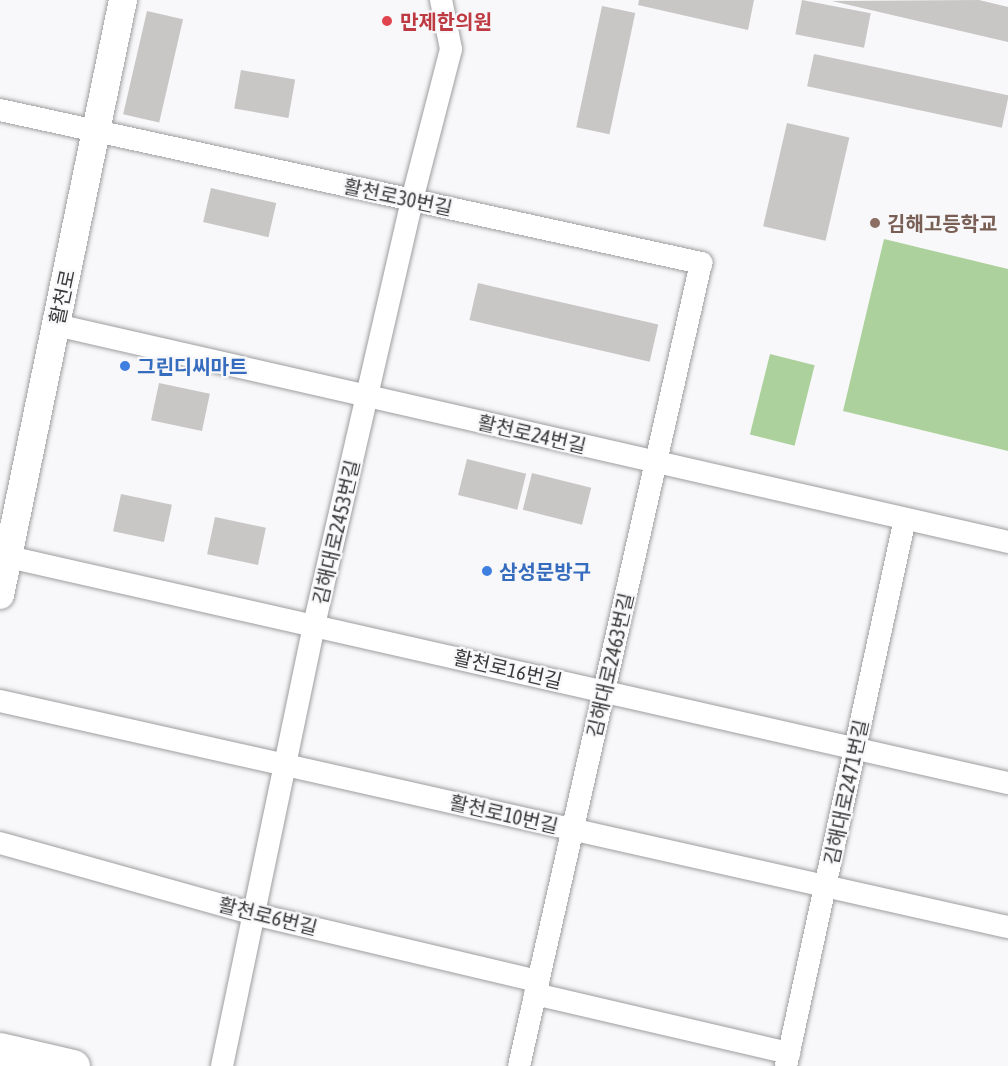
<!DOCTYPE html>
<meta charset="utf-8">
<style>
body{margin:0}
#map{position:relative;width:1008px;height:1066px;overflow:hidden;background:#f8f8fa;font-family:"Asap Condensed","Noto Sans KR",sans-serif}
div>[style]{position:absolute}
.green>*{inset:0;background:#add19d;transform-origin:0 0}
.building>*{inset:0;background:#c8c7c6;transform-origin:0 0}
.roads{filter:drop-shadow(0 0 2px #9e9ea0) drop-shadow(0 0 2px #9e9ea0)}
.minor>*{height:22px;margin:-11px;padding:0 11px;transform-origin:11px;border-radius:11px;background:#fff}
.tertiary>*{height:28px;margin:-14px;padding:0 14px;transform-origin:14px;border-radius:14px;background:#fff}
.primary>*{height:33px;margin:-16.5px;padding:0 16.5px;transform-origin:16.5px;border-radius:16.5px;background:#fff}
.dots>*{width:16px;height:16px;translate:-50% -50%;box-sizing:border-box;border:3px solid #f8f8fa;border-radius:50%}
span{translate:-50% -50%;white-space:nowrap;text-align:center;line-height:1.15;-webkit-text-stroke:4.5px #f8f8fa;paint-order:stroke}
.health-label{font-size:20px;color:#be3a42;font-weight:700}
.left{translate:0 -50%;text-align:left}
.street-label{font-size:20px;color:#3a3a3b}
.education-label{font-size:20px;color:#785e54;font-weight:700}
.shop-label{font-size:20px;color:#366cbe;font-weight:700}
</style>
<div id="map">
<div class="green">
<div style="clip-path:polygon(884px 239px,1008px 269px,1008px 451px,843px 411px)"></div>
<div style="left:770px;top:354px;width:46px;height:83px;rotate:14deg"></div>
</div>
<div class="building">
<div style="clip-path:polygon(639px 0,754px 0,748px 30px,638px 5px)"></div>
<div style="left:802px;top:0;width:70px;height:35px;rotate:11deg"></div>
<div style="clip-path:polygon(979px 0,1008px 7px,1008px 42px,832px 1px)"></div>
<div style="left:602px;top:6px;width:34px;height:124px;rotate:12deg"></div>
<div style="left:147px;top:11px;width:37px;height:106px;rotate:13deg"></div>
<div style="left:814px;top:54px;width:199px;height:33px;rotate:12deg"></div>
<div style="left:241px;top:70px;width:55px;height:39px;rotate:10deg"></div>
<div style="left:787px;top:123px;width:64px;height:106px;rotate:13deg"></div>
<div style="left:211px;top:188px;width:67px;height:35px;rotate:13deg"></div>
<div style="left:478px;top:283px;width:185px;height:38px;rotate:13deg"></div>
<div style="left:159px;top:383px;width:52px;height:38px;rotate:12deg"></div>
<div style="left:467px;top:459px;width:61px;height:37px;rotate:14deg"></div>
<div style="left:532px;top:473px;width:61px;height:38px;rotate:14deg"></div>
<div style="left:121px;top:494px;width:52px;height:38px;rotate:12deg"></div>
<div style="left:215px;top:517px;width:52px;height:38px;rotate:12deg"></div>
</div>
<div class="roads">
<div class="minor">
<div style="left:0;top:110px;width:718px;rotate:12.31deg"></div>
<div style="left:701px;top:263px;width:823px;rotate:102.77deg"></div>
<div style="left:56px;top:325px;width:976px;rotate:12.84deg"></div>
<div style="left:0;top:555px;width:1033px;rotate:12.75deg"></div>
<div style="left:0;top:701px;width:1033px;rotate:12.64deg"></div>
<div style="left:0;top:843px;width:264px;rotate:15.6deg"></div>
<div style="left:254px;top:914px;width:292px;rotate:13.3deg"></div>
<div style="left:535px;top:994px;width:261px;rotate:13.1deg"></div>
<div style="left:222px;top:1066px;width:450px;rotate:-78.2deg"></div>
<div style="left:314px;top:625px;width:436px;rotate:-77deg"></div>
<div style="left:412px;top:200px;width:156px;rotate:-75.5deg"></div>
<div style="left:451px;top:49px;width:50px;rotate:-101.5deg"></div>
<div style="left:786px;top:1066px;width:560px;rotate:-77.73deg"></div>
</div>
<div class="tertiary">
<div style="left:0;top:595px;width:608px;rotate:-78.32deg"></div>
</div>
<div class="primary">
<div style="left:0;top:1049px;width:75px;rotate:13.1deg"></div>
</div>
</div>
<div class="dots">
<div style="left:387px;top:21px;background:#e0444e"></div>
<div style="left:875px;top:223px;background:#8d6e63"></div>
<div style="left:125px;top:366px;background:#3f7fe0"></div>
<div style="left:487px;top:571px;background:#3f7fe0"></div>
</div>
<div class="health-label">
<span class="left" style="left:400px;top:21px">만제한의원</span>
</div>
<div class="street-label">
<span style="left:398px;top:197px;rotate:12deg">활천로30번길</span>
<span style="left:62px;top:297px;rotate:-78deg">활천로</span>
<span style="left:532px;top:434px;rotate:13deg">활천로24번길</span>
<span style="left:336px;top:532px;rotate:-77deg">김해대로2453번길</span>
<span style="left:610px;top:665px;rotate:-77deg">김해대로2463번길</span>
<span style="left:508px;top:669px;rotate:13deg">활천로16번길</span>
<span style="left:846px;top:792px;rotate:-78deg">김해대로2471번길</span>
<span style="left:504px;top:814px;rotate:13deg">활천로10번길</span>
<span style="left:268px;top:916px;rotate:14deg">활천로6번길</span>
</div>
<div class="education-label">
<span class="left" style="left:887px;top:223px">김해고등학교</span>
</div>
<div class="shop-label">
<span class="left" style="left:137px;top:366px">그린디씨마트</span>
<span class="left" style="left:499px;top:571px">삼성문방구</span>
</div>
</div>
